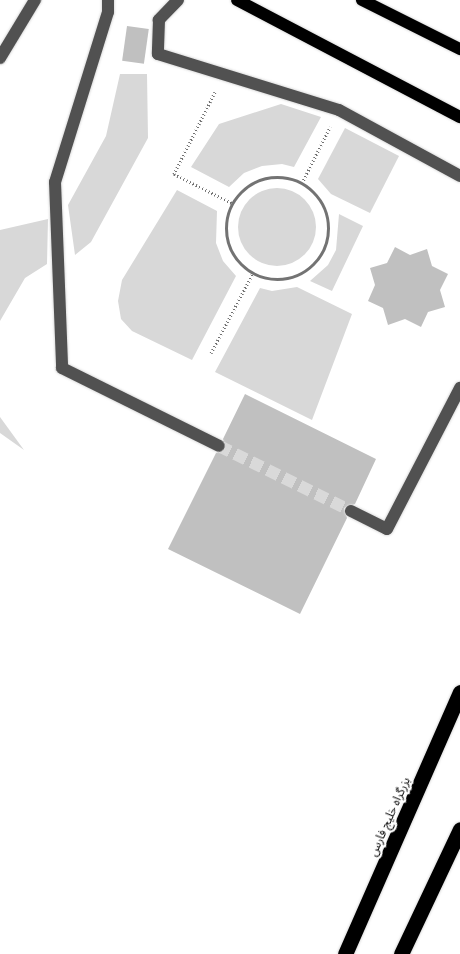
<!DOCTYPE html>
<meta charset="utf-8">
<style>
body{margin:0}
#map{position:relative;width:460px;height:954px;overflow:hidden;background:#fff;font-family:"Roboto Condensed","Noto Sans Arabic",sans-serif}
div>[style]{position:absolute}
.green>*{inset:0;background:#d8d8d8}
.round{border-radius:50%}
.building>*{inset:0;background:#c0c0c0;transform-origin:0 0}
.minor-tunnel>*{height:12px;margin-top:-6px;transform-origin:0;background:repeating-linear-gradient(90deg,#d9d9d9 0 12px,transparent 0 18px)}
.path>*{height:3px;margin-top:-1.5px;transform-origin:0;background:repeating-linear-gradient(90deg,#737373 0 1px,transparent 0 3.5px)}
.path>.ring{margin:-1.5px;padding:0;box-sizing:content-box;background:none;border:3px solid #737373;border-radius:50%}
.roads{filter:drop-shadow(0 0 1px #dbdbdb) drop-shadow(0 0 1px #dbdbdb)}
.minor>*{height:12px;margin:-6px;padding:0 6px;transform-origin:6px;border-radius:6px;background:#515151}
.major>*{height:12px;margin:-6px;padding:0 6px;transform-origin:6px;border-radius:6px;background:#000}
.highway>*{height:15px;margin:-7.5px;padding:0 7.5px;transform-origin:7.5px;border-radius:7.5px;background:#000}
span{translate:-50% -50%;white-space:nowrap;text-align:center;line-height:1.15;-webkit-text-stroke:4.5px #fff;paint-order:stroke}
.street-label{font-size:12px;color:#000}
</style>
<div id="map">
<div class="green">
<div style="clip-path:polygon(120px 74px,147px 74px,148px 138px,91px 242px,75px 255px,68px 205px,106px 136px)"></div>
<div style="clip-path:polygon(281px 104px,321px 117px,294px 167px,282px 164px,262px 166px,244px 173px,229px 187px,191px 167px,219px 124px)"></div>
<div style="clip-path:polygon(345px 128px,399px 156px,370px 213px,331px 194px,318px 179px)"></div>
<div class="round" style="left:238px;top:188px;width:78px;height:78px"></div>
<div style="clip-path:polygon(177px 190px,217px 211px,216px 243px,223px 261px,236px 276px,192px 360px,132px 331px,121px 319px,118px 301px,122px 280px)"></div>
<div style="clip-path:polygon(339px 214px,363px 226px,332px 291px,310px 281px,328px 265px,336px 250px)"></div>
<div style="clip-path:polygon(48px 219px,47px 264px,25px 278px,0 321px,0 230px)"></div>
<div style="clip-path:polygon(297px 287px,352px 314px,312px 420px,215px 372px,260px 288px,272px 291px)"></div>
<div style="clip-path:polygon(0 417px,24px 450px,0 433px)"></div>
</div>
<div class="building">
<div style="left:127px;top:26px;width:22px;height:35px;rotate:8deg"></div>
<div style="clip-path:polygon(395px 247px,410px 255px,427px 249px,432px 266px,448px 274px,440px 290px,445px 307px,428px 312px,421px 327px,405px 319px,388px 325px,383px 308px,368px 301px,375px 285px,370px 268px,387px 263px)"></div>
<div style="clip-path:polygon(245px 394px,376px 459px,355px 504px,344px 508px,347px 518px,300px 614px,168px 549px,216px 453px,226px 449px,223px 439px)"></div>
</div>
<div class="minor-tunnel">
<div style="left:219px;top:446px;width:147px;rotate:26.2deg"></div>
</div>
<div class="path">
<div style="left:215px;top:92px;width:92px;rotate:116.6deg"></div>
<div style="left:174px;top:174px;width:65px;rotate:26.6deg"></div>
<div class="ring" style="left:226px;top:177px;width:99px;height:99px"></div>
<div style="left:302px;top:183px;width:63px;rotate:-63.4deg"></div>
<div style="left:211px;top:353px;width:90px;rotate:-62.3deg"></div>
</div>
<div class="roads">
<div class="minor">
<div style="left:108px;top:0;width:12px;rotate:90deg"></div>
<div style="left:108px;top:12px;width:178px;rotate:107.3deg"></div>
<div style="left:55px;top:182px;width:186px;rotate:87.8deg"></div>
<div style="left:62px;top:368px;width:175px;rotate:26.4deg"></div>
<div style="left:178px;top:0;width:28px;rotate:134deg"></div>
<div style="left:159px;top:20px;width:34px;rotate:92deg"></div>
<div style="left:158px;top:54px;width:189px;rotate:17.2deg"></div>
<div style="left:339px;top:110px;width:138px;rotate:28.6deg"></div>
<div style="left:0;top:58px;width:68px;rotate:-58.9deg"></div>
<div style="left:351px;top:511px;width:40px;rotate:26.6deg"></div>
<div style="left:387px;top:529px;width:159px;rotate:-62.6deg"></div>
</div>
<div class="major">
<div style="left:237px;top:0;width:252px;rotate:27.7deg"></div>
<div style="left:362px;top:0;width:110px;rotate:26.6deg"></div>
</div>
<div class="highway">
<div style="left:345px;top:954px;width:286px;rotate:-66.3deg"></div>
<div style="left:401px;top:954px;width:138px;rotate:-64.7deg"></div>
</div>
</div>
<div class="street-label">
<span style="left:390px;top:817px;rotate:-66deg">بزرگراه خلیج فارس</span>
</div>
</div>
